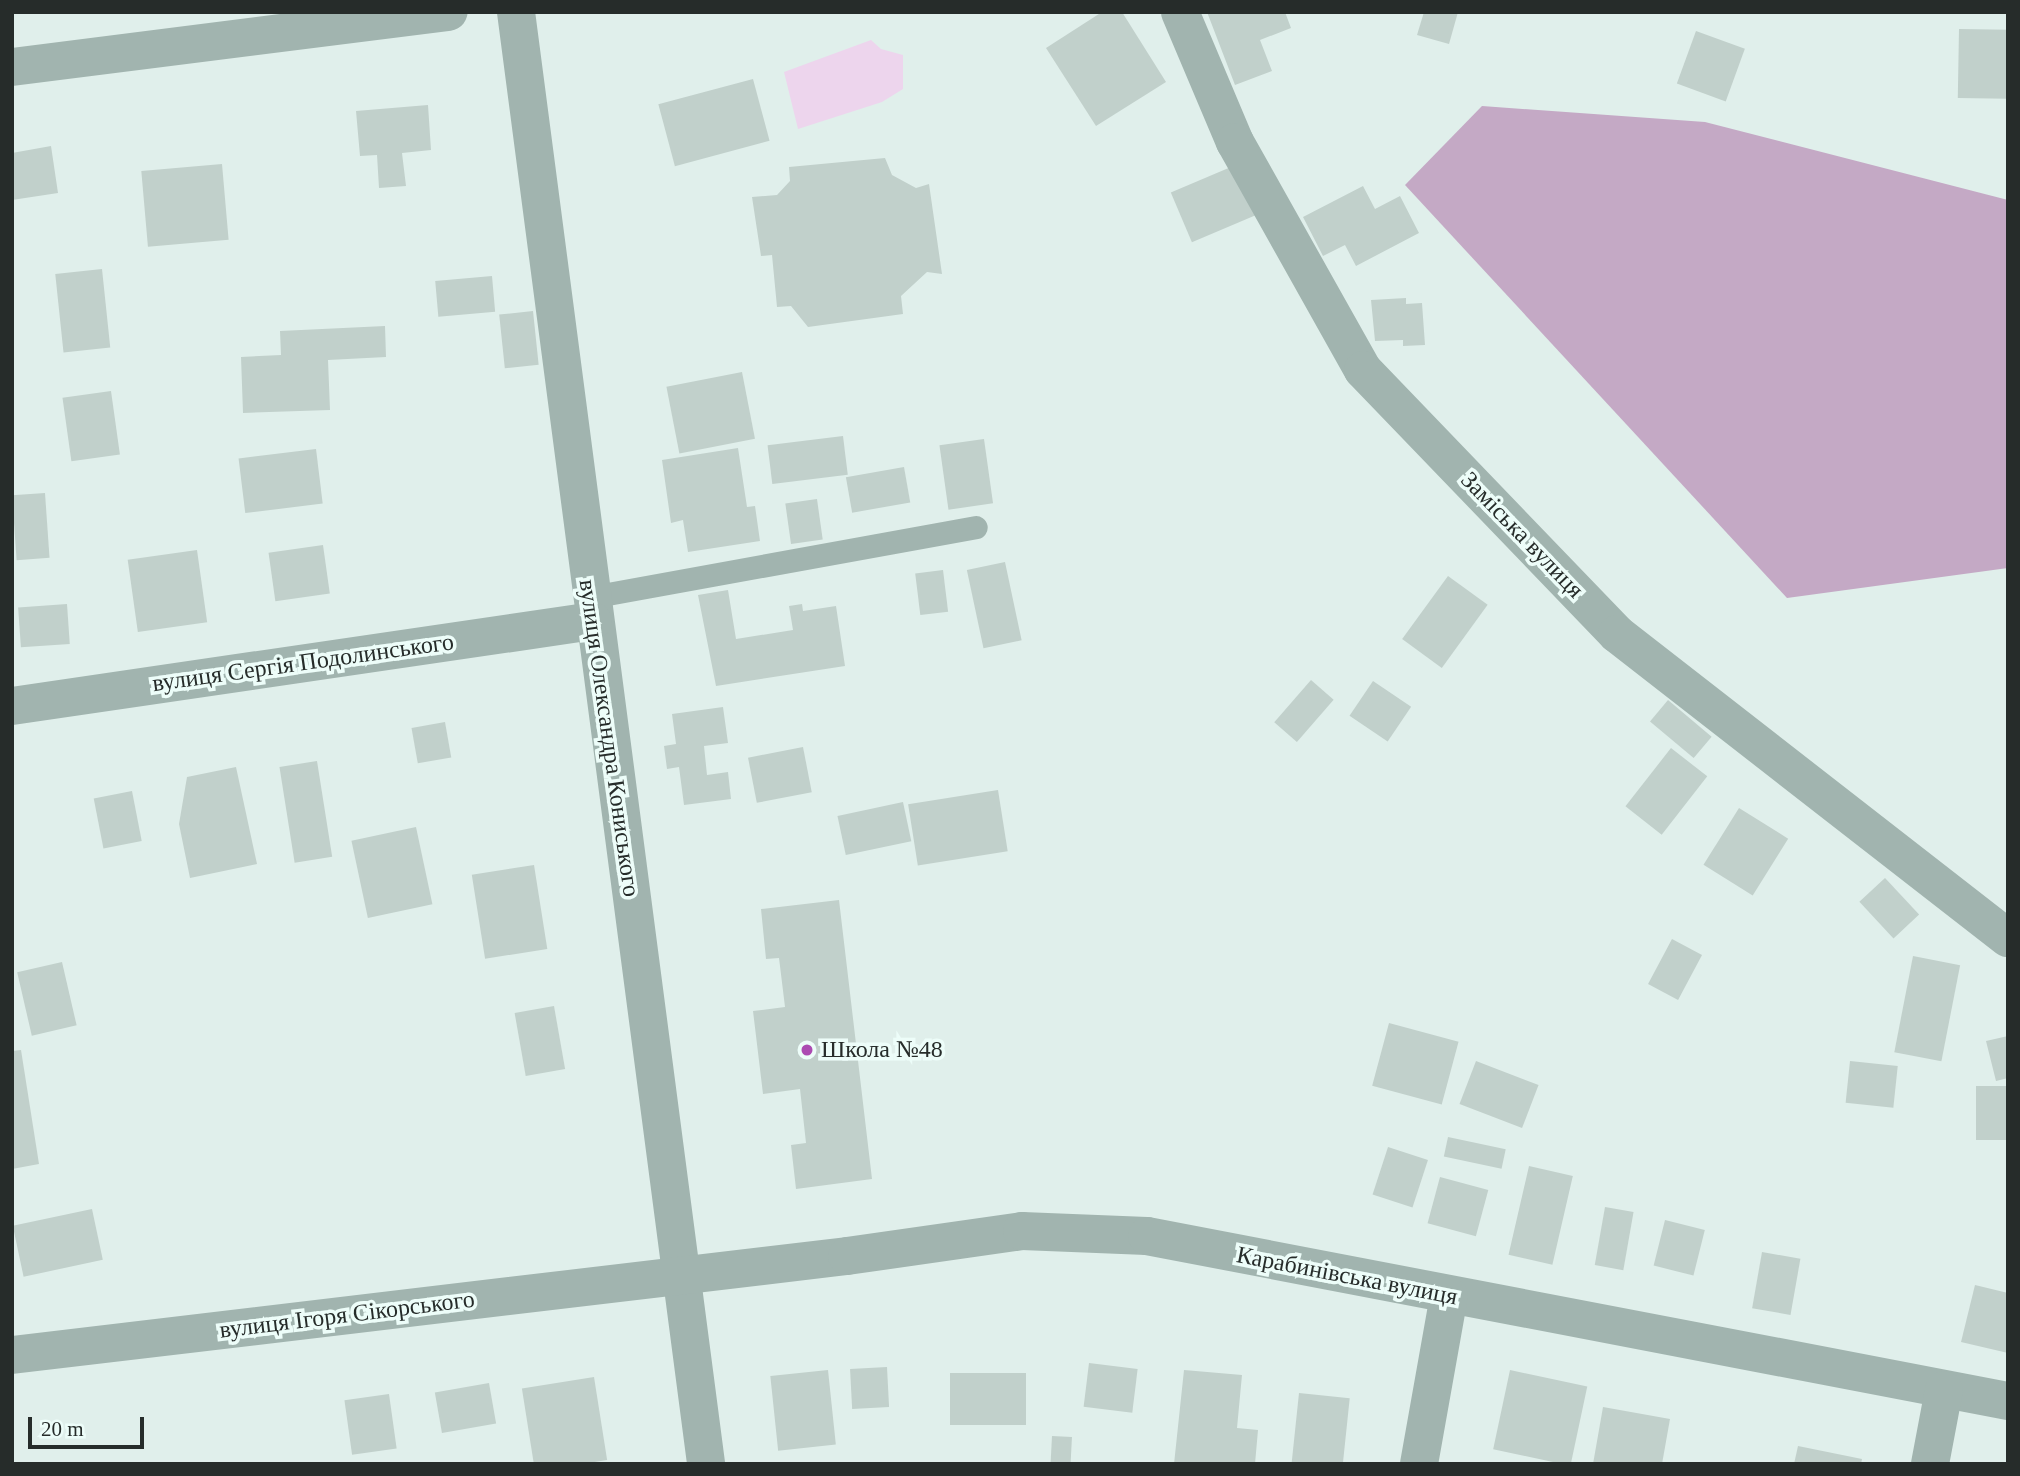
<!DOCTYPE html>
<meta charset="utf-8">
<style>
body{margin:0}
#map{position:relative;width:2020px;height:1476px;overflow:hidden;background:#e0efeb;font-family:"Times New Roman",serif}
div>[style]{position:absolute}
.green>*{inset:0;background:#edd5ed}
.forest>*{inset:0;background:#c4a9c5}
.building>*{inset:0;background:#c1d0cb;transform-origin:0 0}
.service>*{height:23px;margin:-11.5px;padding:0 11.5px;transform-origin:11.5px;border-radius:11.5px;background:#a1b4af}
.minor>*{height:38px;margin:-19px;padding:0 19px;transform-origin:19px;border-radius:19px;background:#a1b4af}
.dots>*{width:19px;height:19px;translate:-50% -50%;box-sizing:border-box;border:4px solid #edfdf9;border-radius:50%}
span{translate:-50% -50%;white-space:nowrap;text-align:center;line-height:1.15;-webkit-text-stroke:7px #edfdf9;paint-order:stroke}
.street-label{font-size:24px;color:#262c2a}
.poi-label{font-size:24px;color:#262c2a}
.left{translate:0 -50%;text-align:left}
.frame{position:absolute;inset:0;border:14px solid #262c2a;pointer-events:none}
.scale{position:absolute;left:28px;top:1417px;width:116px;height:32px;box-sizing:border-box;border:4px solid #262c2a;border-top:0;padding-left:9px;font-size:21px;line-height:24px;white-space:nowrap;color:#262c2a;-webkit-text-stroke:5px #edfdf9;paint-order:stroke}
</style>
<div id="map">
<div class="green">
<div style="clip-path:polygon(871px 40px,881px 49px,903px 55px,903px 89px,882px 102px,798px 129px,784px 72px)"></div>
</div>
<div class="forest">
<div style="clip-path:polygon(1482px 106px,1705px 122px,2008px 200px,2008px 568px,1787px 598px,1405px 185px)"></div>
</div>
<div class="building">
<div style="clip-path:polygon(1102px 12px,1122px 12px,1166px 82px,1096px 126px,1046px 48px)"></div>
<div style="clip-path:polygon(1207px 12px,1285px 12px,1291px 28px,1260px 40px,1272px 71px,1235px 85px)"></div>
<div style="clip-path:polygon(1424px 12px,1458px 12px,1449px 44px,1417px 35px)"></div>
<div style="left:1959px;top:29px;width:49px;height:69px;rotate:1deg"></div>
<div style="left:1696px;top:31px;width:52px;height:56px;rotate:20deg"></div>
<div style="left:753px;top:79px;width:64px;height:98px;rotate:75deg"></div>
<div style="clip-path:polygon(428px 105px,431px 150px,402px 153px,406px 186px,379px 188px,377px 155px,360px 156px,356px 111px)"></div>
<div style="clip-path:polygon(51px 146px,58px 193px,12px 200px,12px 153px)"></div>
<div style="clip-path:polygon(885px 158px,892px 175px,916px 188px,929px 184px,942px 274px,927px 272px,901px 296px,903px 314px,808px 327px,791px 306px,777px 307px,772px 255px,761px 256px,752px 197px,777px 195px,790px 181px,789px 167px)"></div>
<div style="left:222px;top:164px;width:76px;height:81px;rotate:85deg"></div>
<div style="left:1238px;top:164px;width:54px;height:73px;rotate:67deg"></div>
<div style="clip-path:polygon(1363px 186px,1375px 209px,1400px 196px,1419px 233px,1356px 266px,1345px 245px,1323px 256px,1303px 217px)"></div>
<div style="left:102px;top:269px;width:79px;height:47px;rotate:84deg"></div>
<div style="left:492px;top:276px;width:36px;height:57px;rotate:85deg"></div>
<div style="clip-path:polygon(1406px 298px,1406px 304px,1422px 303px,1425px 345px,1403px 346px,1403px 340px,1375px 341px,1371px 300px)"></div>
<div style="left:533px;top:311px;width:54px;height:34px;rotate:84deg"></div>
<div style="clip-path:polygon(385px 326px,386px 357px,328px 360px,330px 410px,243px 413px,241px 357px,281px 355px,280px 331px)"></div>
<div style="left:742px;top:372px;width:68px;height:77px;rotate:79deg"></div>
<div style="left:111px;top:391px;width:64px;height:49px;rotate:82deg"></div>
<div style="left:843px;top:436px;width:39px;height:76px;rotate:83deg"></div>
<div style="left:984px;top:439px;width:65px;height:45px;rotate:82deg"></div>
<div style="clip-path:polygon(738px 448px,747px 507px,755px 506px,760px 541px,688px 552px,683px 520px,671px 523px,662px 460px)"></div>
<div style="left:316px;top:449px;width:55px;height:78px;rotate:83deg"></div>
<div style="left:904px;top:467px;width:36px;height:59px;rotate:80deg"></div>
<div style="left:45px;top:493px;width:65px;height:33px;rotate:86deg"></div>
<div style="left:817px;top:499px;width:41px;height:32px;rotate:82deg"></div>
<div style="left:323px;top:545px;width:49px;height:55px;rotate:82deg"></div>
<div style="left:197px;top:550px;width:73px;height:70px;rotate:82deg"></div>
<div style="left:1005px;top:562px;width:80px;height:39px;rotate:78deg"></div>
<div style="left:943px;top:570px;width:42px;height:28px;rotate:83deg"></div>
<div style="left:1448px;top:576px;width:49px;height:78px;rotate:36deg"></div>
<div style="clip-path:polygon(728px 590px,736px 639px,793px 630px,789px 606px,802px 604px,803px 611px,836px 606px,845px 666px,716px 686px,698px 595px)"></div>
<div style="left:67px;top:604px;width:40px;height:49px;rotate:86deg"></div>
<div style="left:1311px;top:680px;width:30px;height:56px;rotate:41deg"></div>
<div style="left:1373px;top:681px;width:46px;height:42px;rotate:34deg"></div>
<div style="left:1668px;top:700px;width:57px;height:28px;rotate:40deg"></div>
<div style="clip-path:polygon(723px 707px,728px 743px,704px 746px,707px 775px,728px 772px,731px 799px,684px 805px,679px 767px,667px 769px,664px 746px,676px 744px,672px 714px)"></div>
<div style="left:445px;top:722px;width:36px;height:34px;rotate:80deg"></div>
<div style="left:803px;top:747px;width:46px;height:56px;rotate:79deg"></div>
<div style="left:1671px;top:748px;width:46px;height:74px;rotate:38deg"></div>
<div style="left:317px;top:761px;width:97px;height:38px;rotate:81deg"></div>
<div style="clip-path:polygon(236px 767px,257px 864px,190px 878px,179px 824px,187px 777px)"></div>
<div style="left:998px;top:790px;width:62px;height:91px;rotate:81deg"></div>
<div style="left:132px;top:791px;width:51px;height:39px;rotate:79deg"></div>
<div style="left:903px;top:802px;width:40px;height:67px;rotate:78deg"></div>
<div style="left:1739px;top:808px;width:58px;height:67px;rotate:32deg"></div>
<div style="left:416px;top:827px;width:79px;height:66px;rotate:78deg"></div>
<div style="left:534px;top:865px;width:85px;height:63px;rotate:81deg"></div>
<div style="left:1885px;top:878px;width:50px;height:35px;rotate:47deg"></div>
<div style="clip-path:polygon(839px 900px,872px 1179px,796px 1189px,791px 1145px,806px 1143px,800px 1089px,763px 1094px,753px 1011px,785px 1007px,779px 958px,766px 959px,761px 909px)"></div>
<div style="left:1672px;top:939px;width:34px;height:51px;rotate:28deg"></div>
<div style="left:1913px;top:956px;width:48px;height:98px;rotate:11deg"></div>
<div style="left:62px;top:962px;width:65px;height:46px;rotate:77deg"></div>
<div style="left:554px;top:1006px;width:64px;height:40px;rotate:80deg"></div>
<div style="left:1389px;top:1023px;width:72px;height:65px;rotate:15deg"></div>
<div style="clip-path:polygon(2008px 1036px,2008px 1078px,1996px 1081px,1986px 1041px)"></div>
<div style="clip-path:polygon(21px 1050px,39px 1164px,12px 1169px,12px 1051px)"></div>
<div style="left:1476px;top:1061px;width:67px;height:46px;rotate:21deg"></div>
<div style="left:1850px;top:1061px;width:48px;height:42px;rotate:6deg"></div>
<div style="left:2008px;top:1086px;width:54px;height:32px;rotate:90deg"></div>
<div style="left:1448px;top:1137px;width:59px;height:20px;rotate:12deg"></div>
<div style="left:1388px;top:1147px;width:42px;height:50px;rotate:18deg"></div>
<div style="left:1529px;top:1166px;width:45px;height:91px;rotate:13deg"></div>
<div style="left:1440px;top:1177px;width:50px;height:48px;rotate:15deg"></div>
<div style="left:1605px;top:1207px;width:29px;height:59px;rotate:10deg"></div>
<div style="left:92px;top:1209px;width:52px;height:81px;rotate:78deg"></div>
<div style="left:1665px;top:1220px;width:41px;height:47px;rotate:14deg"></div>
<div style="left:1762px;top:1252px;width:39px;height:57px;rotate:10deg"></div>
<div style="clip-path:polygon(1975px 1285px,2008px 1293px,2008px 1353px,1961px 1342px)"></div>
<div style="left:1089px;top:1363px;width:49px;height:44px;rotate:7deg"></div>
<div style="left:887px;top:1367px;width:40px;height:37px;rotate:87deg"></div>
<div style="left:828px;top:1370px;width:75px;height:58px;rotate:84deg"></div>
<div style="clip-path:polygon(1184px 1370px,1242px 1375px,1237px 1428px,1258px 1430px,1255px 1464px,1174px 1464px)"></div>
<div style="left:1510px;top:1370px;width:79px;height:81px;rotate:12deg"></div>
<div style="left:1026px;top:1373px;width:52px;height:76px;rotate:90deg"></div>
<div style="left:594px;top:1377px;width:84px;height:73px;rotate:81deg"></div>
<div style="left:489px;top:1383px;width:41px;height:55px;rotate:80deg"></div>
<div style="left:1299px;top:1393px;width:51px;height:71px;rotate:6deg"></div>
<div style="left:389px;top:1394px;width:55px;height:45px;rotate:82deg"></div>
<div style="clip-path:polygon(1603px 1407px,1670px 1419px,1662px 1464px,1593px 1464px)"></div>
<div style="left:1052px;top:1436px;width:20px;height:28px;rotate:3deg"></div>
<div style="clip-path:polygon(1798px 1446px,1862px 1459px,1861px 1464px,1794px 1464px)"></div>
</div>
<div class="service">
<div style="left:591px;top:597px;width:391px;rotate:-10.3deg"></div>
</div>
<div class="minor">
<div style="left:516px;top:12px;width:1464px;rotate:82.54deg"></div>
<div style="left:1180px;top:12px;width:141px;rotate:67.1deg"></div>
<div style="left:1235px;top:142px;width:261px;rotate:60.7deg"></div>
<div style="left:1363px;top:370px;width:366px;rotate:46.1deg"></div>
<div style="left:1617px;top:634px;width:495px;rotate:37.9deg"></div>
<div style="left:12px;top:67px;width:440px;rotate:-7.2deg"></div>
<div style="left:12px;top:706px;width:587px;rotate:-8.32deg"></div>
<div style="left:12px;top:1355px;width:841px;rotate:-6.76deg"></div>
<div style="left:847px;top:1256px;width:177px;rotate:-8.1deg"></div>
<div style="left:1022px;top:1231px;width:125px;rotate:2.3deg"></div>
<div style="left:1147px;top:1236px;width:877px;rotate:10.85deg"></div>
<div style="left:1419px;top:1464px;width:171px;rotate:-79.9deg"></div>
<div style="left:1930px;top:1464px;width:75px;rotate:-79.3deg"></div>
</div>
<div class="dots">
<div style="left:807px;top:1050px;background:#ac4bb2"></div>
</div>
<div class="street-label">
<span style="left:1522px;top:535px;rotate:46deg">Заміська вулиця</span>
<span style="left:303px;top:663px;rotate:-8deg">вулиця Сергія Подолинського</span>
<span style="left:609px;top:738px;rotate:82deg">вулиця Олександра Кониського</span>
<span style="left:1347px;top:1276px;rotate:11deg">Карабинівська вулиця</span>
<span style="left:347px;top:1315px;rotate:-7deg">вулиця Ігоря Сікорського</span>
</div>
<div class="poi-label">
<span class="left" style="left:821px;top:1050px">Школа №48</span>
</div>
<div class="frame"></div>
<div class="scale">20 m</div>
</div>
